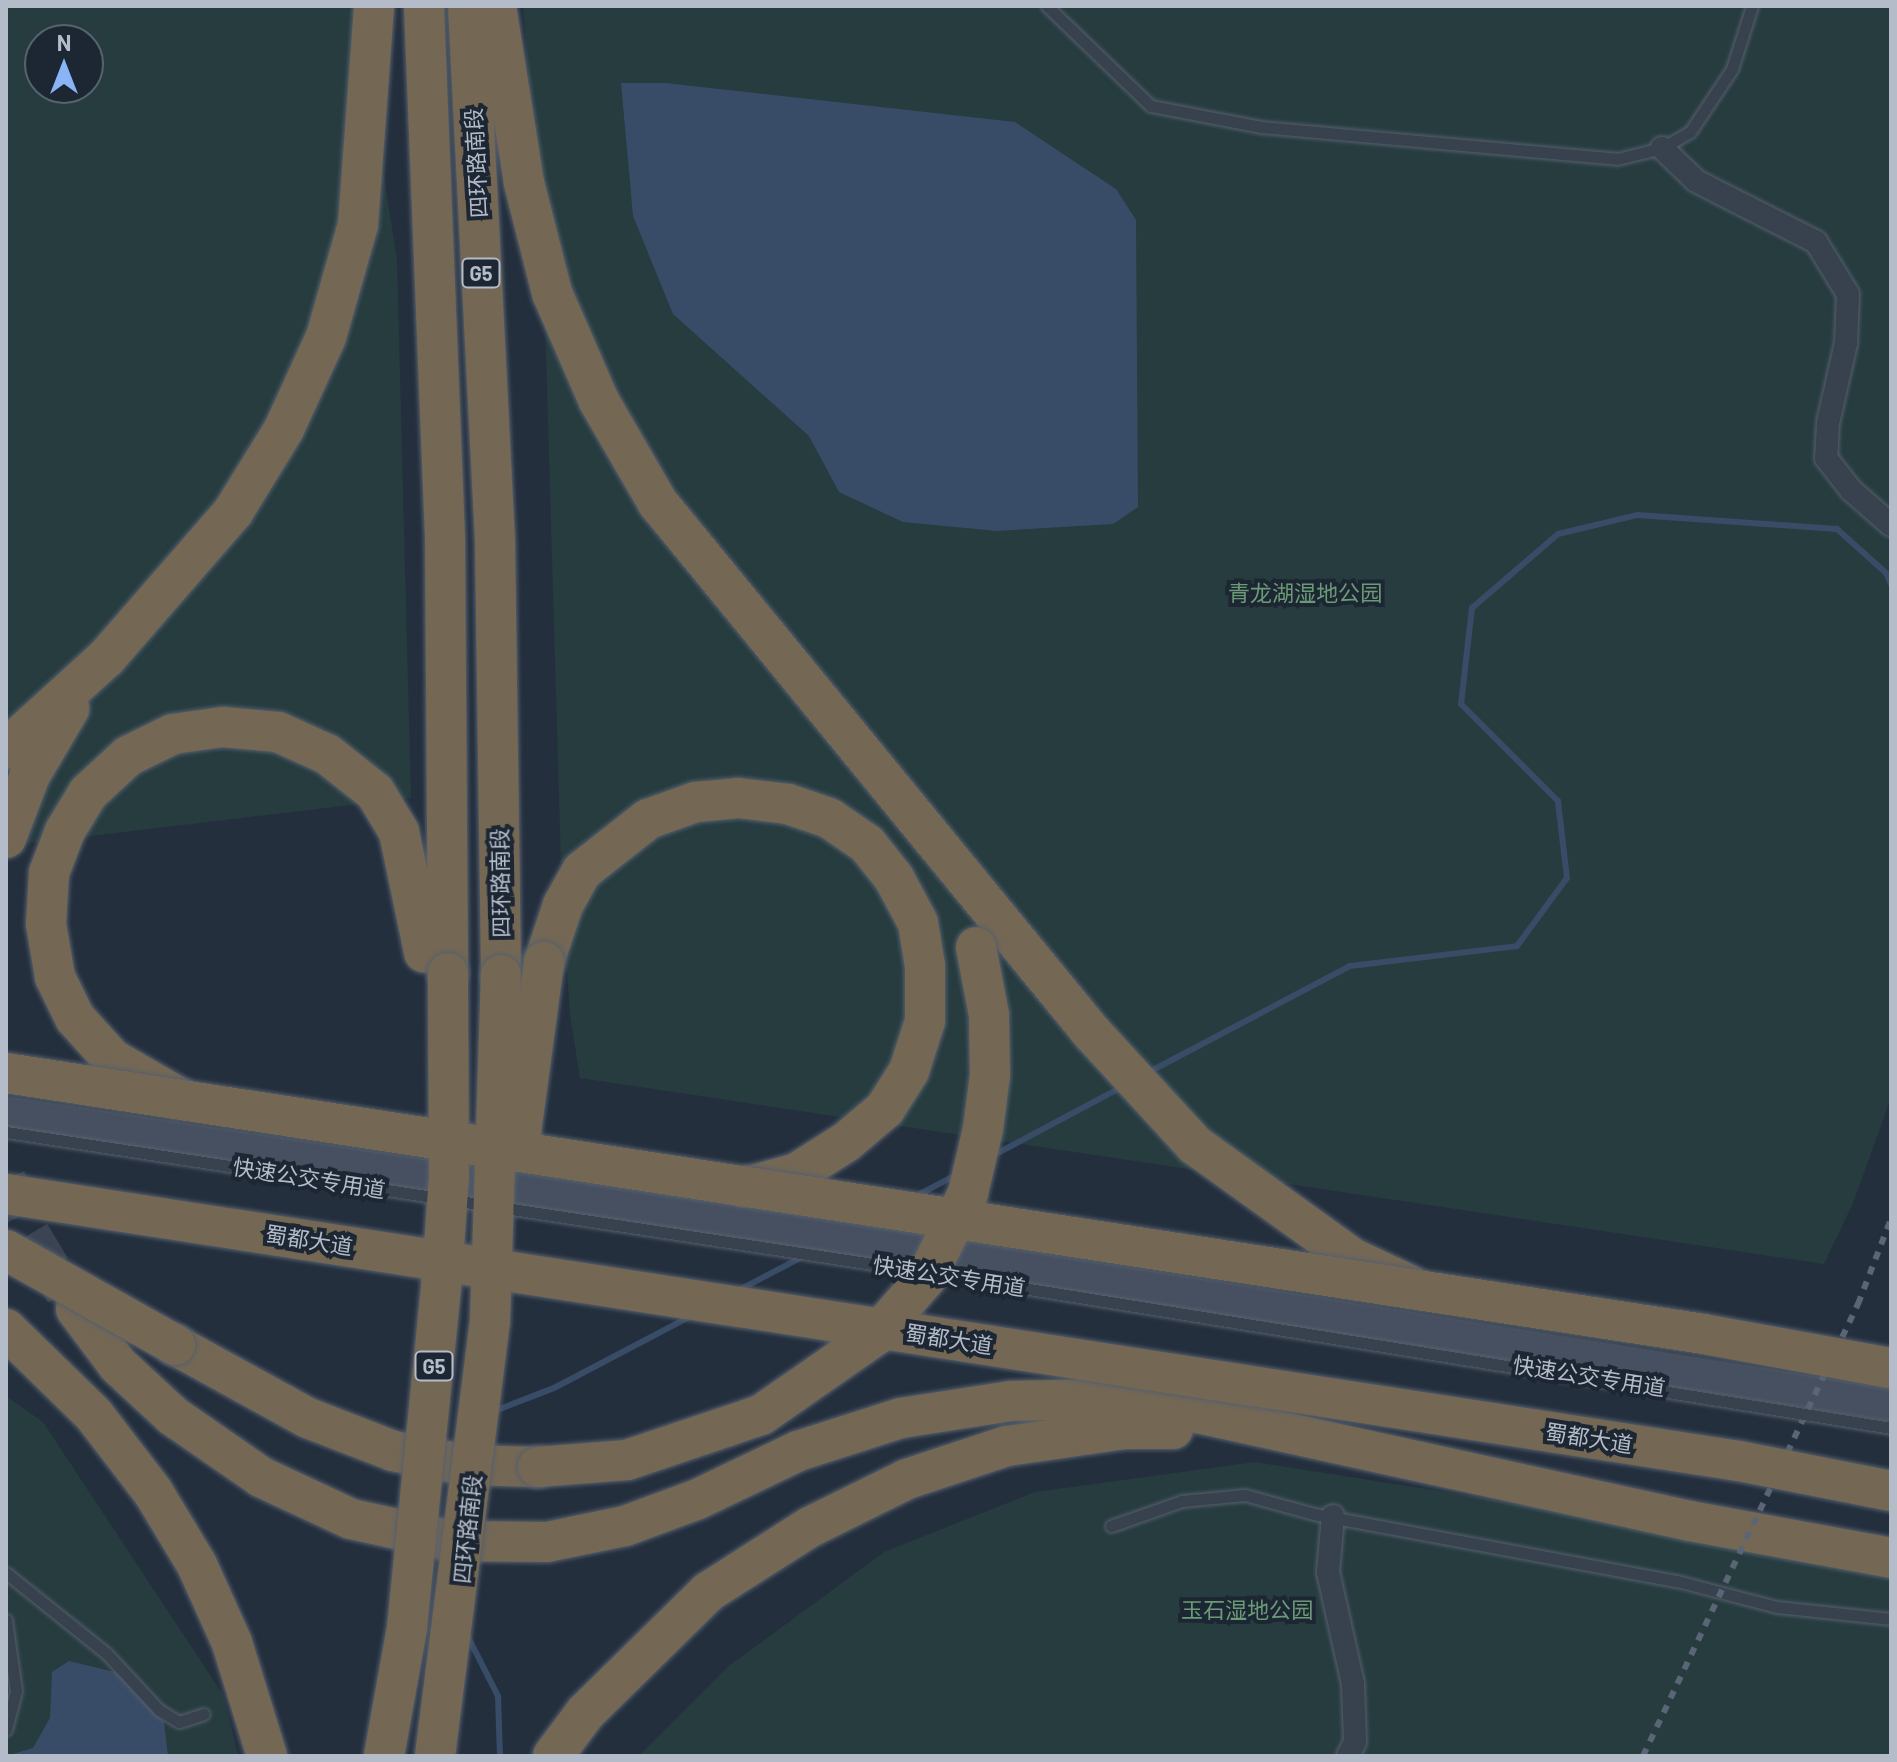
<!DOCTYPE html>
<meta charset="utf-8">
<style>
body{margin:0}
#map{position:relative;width:1897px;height:1762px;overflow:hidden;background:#242f3e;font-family:Barlow,"Noto Sans SC",sans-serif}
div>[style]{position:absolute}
.green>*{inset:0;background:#263c3f}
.water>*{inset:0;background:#394c67}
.stream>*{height:6px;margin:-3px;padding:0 3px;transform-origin:3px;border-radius:3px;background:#394c67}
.highway-tunnel>*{height:40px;margin-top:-20px;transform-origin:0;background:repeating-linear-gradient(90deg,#3a4453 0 40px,transparent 0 60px)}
.roads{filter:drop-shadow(0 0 2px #565f6c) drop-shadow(0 0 2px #565f6c)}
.lane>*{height:11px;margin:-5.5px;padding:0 5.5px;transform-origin:5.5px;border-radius:5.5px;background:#38414e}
.street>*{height:22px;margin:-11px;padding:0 11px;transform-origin:11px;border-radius:11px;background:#38414e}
.secondary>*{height:30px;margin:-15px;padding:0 15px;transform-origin:15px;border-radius:15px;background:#465061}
.highway>*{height:40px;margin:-20px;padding:0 20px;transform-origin:20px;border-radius:20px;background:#746855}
.rail>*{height:6px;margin-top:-3px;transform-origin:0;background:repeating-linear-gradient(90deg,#5a6575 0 8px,transparent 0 16px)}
.bridges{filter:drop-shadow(0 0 2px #565f6c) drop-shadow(0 0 2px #565f6c)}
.lane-bridge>*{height:11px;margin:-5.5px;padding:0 5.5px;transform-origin:5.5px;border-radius:5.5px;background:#38414e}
.highway-bridge>*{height:40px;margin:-20px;padding:0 20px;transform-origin:20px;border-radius:20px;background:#746855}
span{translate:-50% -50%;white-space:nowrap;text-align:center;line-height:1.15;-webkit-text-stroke:8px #1d2633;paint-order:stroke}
.shield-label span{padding:2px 6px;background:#1d2633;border:2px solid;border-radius:6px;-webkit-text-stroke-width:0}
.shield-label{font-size:20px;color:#b4bcc9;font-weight:700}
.street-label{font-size:22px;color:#b4bcc9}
.park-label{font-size:22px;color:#6b9a76}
.frame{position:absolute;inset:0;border:8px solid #b4bcc9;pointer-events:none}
.north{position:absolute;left:24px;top:24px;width:80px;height:80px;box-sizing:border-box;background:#1d2633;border:2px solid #59626f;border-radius:50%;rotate:0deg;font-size:22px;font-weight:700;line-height:32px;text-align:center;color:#b4bcc9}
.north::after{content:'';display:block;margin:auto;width:28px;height:36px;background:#8ab4f8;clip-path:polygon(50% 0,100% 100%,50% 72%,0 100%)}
</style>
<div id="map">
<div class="green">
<div style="clip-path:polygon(evenodd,6px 6px,370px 6px,373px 106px,397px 260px,411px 798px,6px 846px,6px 6px,40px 40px,88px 40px,88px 88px,40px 88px,40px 40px)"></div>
<div style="clip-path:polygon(523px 6px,1891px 6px,1891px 1098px,1853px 1203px,1824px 1264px,580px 1078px,570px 1015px,562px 900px,545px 318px)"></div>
<div style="clip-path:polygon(6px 1396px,43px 1422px,224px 1696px,238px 1756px,6px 1756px)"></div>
<div style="clip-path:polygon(1255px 1462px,1540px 1507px,1891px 1577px,1891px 1756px,639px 1756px,729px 1666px,884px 1552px,1035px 1492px)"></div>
</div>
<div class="water">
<div style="clip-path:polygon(621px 83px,665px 83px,1015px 122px,1116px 189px,1136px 220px,1138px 507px,1113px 524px,997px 531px,903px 522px,839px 492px,809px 436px,673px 314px,633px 216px)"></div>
<div style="clip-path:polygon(69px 1661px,127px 1675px,164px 1722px,168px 1756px,6px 1756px,33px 1748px,50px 1718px,52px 1672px)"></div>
</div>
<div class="stream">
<div style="left:1149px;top:1072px;width:227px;rotate:-27.8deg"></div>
<div style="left:1350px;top:966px;width:168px;rotate:-6.8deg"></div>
<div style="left:1517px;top:946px;width:84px;rotate:-53.7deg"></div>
<div style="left:1567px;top:878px;width:78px;rotate:-96.7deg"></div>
<div style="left:1558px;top:801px;width:137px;rotate:-135deg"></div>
<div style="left:1461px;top:704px;width:97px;rotate:-83.5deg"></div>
<div style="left:1472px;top:608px;width:113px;rotate:-40.7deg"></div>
<div style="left:1558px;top:534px;width:81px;rotate:-13.5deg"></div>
<div style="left:1637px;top:515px;width:200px;rotate:4deg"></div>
<div style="left:1837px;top:529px;width:66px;rotate:41.9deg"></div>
<div style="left:1886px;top:573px;width:12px;rotate:66deg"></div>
<div style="left:994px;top:1155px;width:145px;rotate:-28deg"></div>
<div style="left:916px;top:1196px;width:45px;rotate:-27.7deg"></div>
<div style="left:739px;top:1290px;width:73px;rotate:-27.6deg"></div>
<div style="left:492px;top:1412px;width:66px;rotate:-21.2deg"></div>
<div style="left:554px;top:1388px;width:155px;rotate:-27.7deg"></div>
<div style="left:467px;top:1635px;width:68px;rotate:63.1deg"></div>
<div style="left:498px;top:1696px;width:60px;rotate:88.1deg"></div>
</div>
<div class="highway-tunnel">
<div style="left:6px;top:1179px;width:60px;rotate:66.4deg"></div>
<div style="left:30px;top:1234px;width:68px;rotate:58.9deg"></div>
</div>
<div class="roads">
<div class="lane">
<div style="left:1047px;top:6px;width:144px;rotate:43.9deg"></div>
<div style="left:1151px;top:106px;width:112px;rotate:10.8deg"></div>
<div style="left:1261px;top:127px;width:357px;rotate:5.1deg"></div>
<div style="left:1617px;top:159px;width:46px;rotate:-13.7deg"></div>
<div style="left:1662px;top:148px;width:32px;rotate:-30deg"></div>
<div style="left:1690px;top:132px;width:76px;rotate:-56.3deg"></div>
<div style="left:1732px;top:69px;width:66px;rotate:-72.4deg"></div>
<div style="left:1111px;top:1526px;width:75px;rotate:-19.4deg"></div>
<div style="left:1182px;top:1501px;width:63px;rotate:-5.4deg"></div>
<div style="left:1245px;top:1495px;width:72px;rotate:15.4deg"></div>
<div style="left:1314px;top:1514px;width:369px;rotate:10.5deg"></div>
<div style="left:1677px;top:1581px;width:103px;rotate:14.6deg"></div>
<div style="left:1777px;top:1607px;width:115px;rotate:6deg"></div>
<div style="left:6px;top:1573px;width:129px;rotate:38.7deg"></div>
<div style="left:107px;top:1654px;width:76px;rotate:47.1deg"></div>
<div style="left:159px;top:1710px;width:23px;rotate:31deg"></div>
<div style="left:179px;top:1722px;width:26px;rotate:-18deg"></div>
<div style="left:6px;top:1620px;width:72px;rotate:82deg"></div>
<div style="left:16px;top:1691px;width:40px;rotate:104.4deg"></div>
</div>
<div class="street">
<div style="left:1662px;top:148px;width:47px;rotate:44.1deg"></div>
<div style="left:1696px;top:181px;width:135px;rotate:26.9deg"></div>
<div style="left:1816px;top:242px;width:61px;rotate:58.4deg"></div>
<div style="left:1848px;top:294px;width:49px;rotate:92.3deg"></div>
<div style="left:1846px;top:343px;width:82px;rotate:102.7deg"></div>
<div style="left:1828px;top:423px;width:35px;rotate:93deg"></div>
<div style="left:1826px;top:458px;width:41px;rotate:52deg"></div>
<div style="left:1851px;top:490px;width:53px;rotate:41.2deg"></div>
<div style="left:1333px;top:1516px;width:56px;rotate:95.1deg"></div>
<div style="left:1328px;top:1572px;width:115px;rotate:77.4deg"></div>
<div style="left:1353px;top:1684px;width:58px;rotate:88deg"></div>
<div style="left:1355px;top:1742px;width:16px;rotate:117deg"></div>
</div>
<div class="secondary">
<div style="left:6px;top:1113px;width:763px;rotate:8.44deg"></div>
<div style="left:761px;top:1225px;width:1144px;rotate:9.05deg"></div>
</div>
<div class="highway">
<div style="left:424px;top:6px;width:532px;rotate:87.74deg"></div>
<div style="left:445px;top:538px;width:435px;rotate:89.6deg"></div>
<div style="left:468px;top:6px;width:535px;rotate:87.11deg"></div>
<div style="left:495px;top:540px;width:435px;rotate:89.2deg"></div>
<div style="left:496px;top:6px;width:179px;rotate:81deg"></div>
<div style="left:524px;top:183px;width:114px;rotate:75.7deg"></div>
<div style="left:552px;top:293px;width:118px;rotate:66.5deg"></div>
<div style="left:599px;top:401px;width:118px;rotate:60deg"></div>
<div style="left:658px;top:503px;width:685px;rotate:50.69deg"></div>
<div style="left:1092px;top:1033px;width:152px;rotate:47.4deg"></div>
<div style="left:1195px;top:1145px;width:193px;rotate:35.7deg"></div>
<div style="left:1352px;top:1258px;width:63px;rotate:25.3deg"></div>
<div style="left:6px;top:749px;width:137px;rotate:-42.3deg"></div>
<div style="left:107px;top:657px;width:192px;rotate:-49deg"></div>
<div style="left:233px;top:512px;width:97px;rotate:-58.4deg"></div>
<div style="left:284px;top:429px;width:101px;rotate:-65.5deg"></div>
<div style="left:326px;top:337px;width:116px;rotate:-74.1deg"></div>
<div style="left:358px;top:225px;width:220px;rotate:-85.8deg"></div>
<div style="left:6px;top:838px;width:67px;rotate:-69.1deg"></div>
<div style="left:30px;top:775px;width:77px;rotate:-59.4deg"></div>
<div style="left:544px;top:962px;width:60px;rotate:-71.6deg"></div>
<div style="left:563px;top:905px;width:39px;rotate:-61deg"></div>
<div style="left:582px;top:871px;width:84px;rotate:-38.2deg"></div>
<div style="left:648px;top:819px;width:51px;rotate:-19.5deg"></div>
<div style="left:696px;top:802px;width:42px;rotate:-5.4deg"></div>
<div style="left:738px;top:798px;width:50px;rotate:6.8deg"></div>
<div style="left:788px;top:804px;width:43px;rotate:18.9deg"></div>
<div style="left:829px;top:818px;width:46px;rotate:34.4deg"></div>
<div style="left:867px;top:844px;width:43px;rotate:51.5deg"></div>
<div style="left:894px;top:878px;width:51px;rotate:61.9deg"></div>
<div style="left:918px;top:923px;width:44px;rotate:80.8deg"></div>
<div style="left:925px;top:966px;width:55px;rotate:90deg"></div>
<div style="left:925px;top:1021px;width:52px;rotate:107.7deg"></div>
<div style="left:909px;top:1071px;width:45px;rotate:122.3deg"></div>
<div style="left:885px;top:1109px;width:51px;rotate:139.8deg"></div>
<div style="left:846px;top:1142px;width:58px;rotate:147.7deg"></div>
<div style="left:797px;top:1173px;width:56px;rotate:164.5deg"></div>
<div style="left:178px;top:1097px;width:76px;rotate:-150.1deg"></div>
<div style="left:112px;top:1059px;width:55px;rotate:-132.1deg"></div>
<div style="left:75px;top:1018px;width:46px;rotate:-116deg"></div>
<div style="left:55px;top:977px;width:54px;rotate:-99.6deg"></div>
<div style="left:46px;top:924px;width:51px;rotate:-86.6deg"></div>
<div style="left:49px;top:873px;width:45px;rotate:-69.1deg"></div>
<div style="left:65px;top:831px;width:44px;rotate:-58.8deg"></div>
<div style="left:88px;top:793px;width:54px;rotate:-42.8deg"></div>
<div style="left:128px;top:756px;width:50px;rotate:-26.1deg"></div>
<div style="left:173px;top:734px;width:50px;rotate:-8deg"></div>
<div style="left:223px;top:727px;width:55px;rotate:5.2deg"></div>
<div style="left:278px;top:732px;width:54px;rotate:24.2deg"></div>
<div style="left:327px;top:754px;width:61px;rotate:38.4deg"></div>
<div style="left:375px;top:792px;width:47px;rotate:59deg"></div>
<div style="left:399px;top:832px;width:123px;rotate:78.2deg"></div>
<div style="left:76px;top:1309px;width:70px;rotate:53.1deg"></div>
<div style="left:118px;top:1365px;width:75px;rotate:42.8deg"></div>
<div style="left:173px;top:1416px;width:107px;rotate:34.7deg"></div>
<div style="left:261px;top:1477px;width:99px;rotate:25deg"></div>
<div style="left:351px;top:1519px;width:102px;rotate:12.4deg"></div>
<div style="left:451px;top:1541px;width:96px;rotate:0.6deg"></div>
<div style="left:547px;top:1542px;width:80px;rotate:-11.6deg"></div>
<div style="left:625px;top:1526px;width:78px;rotate:-20.3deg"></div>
<div style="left:698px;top:1499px;width:111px;rotate:-25.6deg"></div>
<div style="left:798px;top:1451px;width:108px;rotate:-17.8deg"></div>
<div style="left:901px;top:1418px;width:111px;rotate:-8.8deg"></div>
<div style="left:1011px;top:1401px;width:83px;rotate:-1.4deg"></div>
<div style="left:1094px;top:1399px;width:100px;rotate:7.5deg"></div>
<div style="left:1193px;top:1412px;width:509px;rotate:12.37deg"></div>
<div style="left:1690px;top:1521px;width:204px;rotate:10.4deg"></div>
<div style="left:6px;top:1329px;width:123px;rotate:44.3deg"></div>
<div style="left:94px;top:1415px;width:97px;rotate:52.5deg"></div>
<div style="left:153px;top:1492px;width:85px;rotate:58.9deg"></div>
<div style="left:197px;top:1565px;width:85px;rotate:65.8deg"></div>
<div style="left:232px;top:1643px;width:118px;rotate:72.8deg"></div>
<div style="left:175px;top:1345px;width:152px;rotate:28.8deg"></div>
<div style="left:308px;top:1418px;width:91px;rotate:21.2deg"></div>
<div style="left:393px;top:1451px;width:74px;rotate:10.9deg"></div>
<div style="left:466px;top:1465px;width:72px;rotate:1.6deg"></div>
<div style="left:553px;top:1756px;width:54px;rotate:-53.3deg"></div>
<div style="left:585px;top:1713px;width:173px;rotate:-44.5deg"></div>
<div style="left:708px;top:1592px;width:121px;rotate:-32.5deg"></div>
<div style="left:810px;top:1527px;width:108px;rotate:-26.3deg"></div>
<div style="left:907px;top:1479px;width:105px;rotate:-18.3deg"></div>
<div style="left:1007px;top:1446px;width:119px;rotate:-8.2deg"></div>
<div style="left:1125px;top:1429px;width:48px"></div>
</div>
</div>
<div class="rail">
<div style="left:1643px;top:1756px;width:501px;rotate:-64.56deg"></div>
<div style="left:1858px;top:1304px;width:91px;rotate:-68.8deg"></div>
</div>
<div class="bridges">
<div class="lane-bridge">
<div style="left:6px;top:1132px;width:924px;rotate:8.66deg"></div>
<div style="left:936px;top:1274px;width:967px;rotate:9.16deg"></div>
</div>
<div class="highway-bridge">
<div style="left:6px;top:1073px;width:1717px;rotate:8.74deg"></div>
<div style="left:1703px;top:1334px;width:191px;rotate:10.3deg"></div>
<div style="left:519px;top:1147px;width:187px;rotate:-82.3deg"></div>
<div style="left:6px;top:1194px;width:1753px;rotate:8.76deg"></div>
<div style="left:1739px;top:1461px;width:155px;rotate:11.2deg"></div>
<div style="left:6px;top:1250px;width:194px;rotate:29.3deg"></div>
<div style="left:538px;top:1467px;width:89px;rotate:-4.5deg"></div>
<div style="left:627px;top:1460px;width:141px;rotate:-18.6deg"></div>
<div style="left:761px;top:1415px;width:140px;rotate:-34.8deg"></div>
<div style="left:876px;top:1335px;width:76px;rotate:-48.7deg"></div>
<div style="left:926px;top:1278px;width:95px;rotate:-63.7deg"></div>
<div style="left:968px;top:1193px;width:66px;rotate:-76.8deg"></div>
<div style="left:983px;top:1129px;width:54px;rotate:-82.6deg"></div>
<div style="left:990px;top:1075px;width:60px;rotate:-91deg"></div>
<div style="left:989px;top:1015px;width:69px;rotate:-100.8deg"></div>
<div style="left:384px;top:1756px;width:130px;rotate:-79.8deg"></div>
<div style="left:407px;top:1628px;width:342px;rotate:-84.3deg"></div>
<div style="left:441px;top:1288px;width:112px;rotate:-85.9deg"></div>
<div style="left:449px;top:1176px;width:203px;rotate:-90.3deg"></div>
<div style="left:435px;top:1756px;width:438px;rotate:-82.8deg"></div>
<div style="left:490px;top:1321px;width:346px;rotate:-88.2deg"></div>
</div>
</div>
<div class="shield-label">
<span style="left:481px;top:273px">G5</span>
<span style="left:434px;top:1366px">G5</span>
</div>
<div class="street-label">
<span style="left:476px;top:163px;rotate:-93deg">四环路南段</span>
<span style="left:500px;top:883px;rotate:-91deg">四环路南段</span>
<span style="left:309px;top:1178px;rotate:9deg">快速公交专用道</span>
<span style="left:309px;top:1240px;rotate:9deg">蜀都大道</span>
<span style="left:949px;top:1276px;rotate:9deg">快速公交专用道</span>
<span style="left:949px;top:1339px;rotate:9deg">蜀都大道</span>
<span style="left:1589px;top:1376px;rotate:9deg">快速公交专用道</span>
<span style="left:1589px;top:1438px;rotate:9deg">蜀都大道</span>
<span style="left:467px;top:1529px;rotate:-84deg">四环路南段</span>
</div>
<div class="park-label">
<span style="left:1305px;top:593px">青龙湖湿地公园</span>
<span style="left:1247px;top:1610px">玉石湿地公园</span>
</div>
<div class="frame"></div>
<div class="north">N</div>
</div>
